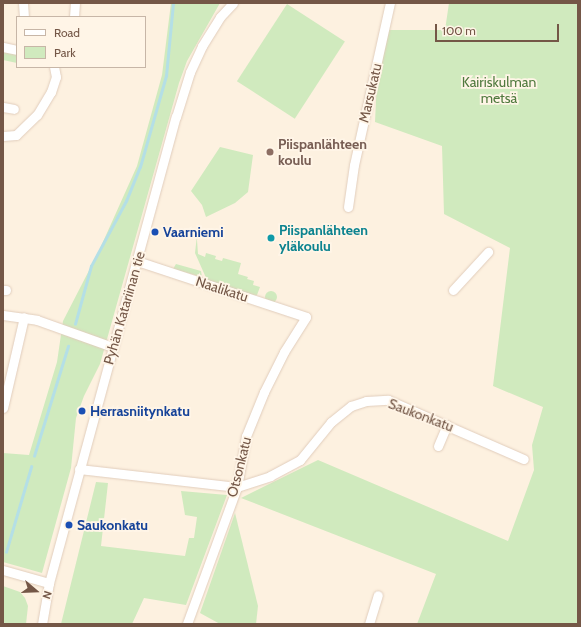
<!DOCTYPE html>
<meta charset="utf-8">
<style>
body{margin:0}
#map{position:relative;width:581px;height:627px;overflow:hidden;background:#fdf1e0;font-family:Cabin,sans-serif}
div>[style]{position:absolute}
.green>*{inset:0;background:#d0eabe;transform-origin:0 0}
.round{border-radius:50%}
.stream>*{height:2.5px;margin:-1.25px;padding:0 1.25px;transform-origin:1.25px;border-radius:1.25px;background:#b4dfe6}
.roads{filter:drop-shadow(0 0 1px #e1cdbc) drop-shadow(0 0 1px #e1cdbc)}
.minor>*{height:9px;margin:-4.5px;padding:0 4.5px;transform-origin:4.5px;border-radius:4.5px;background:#fff}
.dots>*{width:11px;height:11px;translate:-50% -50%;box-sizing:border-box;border:2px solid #fff5e7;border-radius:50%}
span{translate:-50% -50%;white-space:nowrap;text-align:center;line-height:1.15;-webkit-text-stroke:3.5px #fff5e7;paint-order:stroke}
.park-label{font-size:14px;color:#507a3e}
.street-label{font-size:14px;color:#745747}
.education-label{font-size:14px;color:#785e54;font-weight:700}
.left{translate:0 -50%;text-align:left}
.culture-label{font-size:14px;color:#0d838f;font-weight:700}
.transit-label{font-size:14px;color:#164399;font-weight:700}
.frame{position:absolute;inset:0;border:4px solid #745747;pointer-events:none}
.legend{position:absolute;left:16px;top:16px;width:130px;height:52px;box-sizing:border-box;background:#fff5e7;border:1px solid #c7b6a7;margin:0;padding:5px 7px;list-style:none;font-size:12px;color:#745747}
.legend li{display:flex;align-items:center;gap:8px;height:20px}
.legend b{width:20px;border:1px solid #c7b6a7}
.north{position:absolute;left:16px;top:571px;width:40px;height:40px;-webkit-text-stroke:3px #fff5e7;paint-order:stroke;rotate:109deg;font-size:11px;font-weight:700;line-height:16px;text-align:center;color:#745747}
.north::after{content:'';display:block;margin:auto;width:14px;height:18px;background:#745747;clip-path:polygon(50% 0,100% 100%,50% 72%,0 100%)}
.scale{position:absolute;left:435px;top:24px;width:124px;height:18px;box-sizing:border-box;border:2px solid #745747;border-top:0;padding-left:5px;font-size:12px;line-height:14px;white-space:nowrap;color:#745747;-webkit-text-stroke:3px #fff5e7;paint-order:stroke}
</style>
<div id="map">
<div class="green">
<div style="clip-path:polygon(171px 3px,220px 3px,187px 61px,179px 83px,100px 364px,84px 396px,76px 418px,71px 468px,42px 573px,3px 562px,3px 453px,29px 455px,57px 362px,63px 321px,98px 253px,137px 166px,162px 75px)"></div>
<div style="clip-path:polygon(449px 3px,578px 3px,578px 624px,417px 624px,436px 574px,241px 498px,318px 460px,508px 541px,534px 470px,532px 445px,543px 407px,493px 386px,510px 248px,444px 214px,442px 146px,375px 122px,378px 57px,389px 30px,445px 30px)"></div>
<div style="left:287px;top:4px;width:69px;height:92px;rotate:33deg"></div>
<div style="clip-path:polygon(3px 44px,17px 48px,17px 63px,3px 60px)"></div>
<div style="clip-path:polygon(220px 147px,253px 155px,248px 192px,235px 203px,206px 217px,202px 205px,191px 191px)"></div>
<div style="clip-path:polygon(204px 233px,204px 237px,199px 235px,197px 240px,198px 254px,205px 257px,206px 253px,216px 256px,215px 259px,222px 261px,223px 258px,241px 263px,238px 274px,248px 277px,247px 279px,254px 281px,253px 285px,260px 287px,257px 295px,254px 296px,207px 280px,195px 253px,197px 235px)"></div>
<div style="clip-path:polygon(176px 264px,201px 271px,202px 277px,173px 269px)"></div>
<div class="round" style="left:265px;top:291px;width:12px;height:12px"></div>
<div style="clip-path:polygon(96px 482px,108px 483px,101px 546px,185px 556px,189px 538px,194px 538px,197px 517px,185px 515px,181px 491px,227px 495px,186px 605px,144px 598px,132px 624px,61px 624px)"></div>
<div style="clip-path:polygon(235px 513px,258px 606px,256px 624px,220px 624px,200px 613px)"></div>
<div style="clip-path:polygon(3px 586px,20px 592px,25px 598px,28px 606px,26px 624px,3px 624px)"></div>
</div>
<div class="stream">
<div style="left:75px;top:324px;width:60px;rotate:-74.6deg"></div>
<div style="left:91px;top:266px;width:74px;rotate:-61.7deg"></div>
<div style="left:126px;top:201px;width:37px;rotate:-68deg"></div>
<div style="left:140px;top:167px;width:95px;rotate:-74.1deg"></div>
<div style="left:166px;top:76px;width:73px;rotate:-84.5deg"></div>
<div style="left:34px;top:456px;width:115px;rotate:-72.8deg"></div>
<div style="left:6px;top:552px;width:89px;rotate:-73.6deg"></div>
</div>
<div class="roads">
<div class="minor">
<div style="left:23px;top:3px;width:14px;rotate:86deg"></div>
<div style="left:74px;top:17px;width:14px;rotate:-86deg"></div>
<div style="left:3px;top:47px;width:14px;rotate:12deg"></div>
<div style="left:3px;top:107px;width:11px;rotate:10deg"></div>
<div style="left:3px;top:136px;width:13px;rotate:-4deg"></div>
<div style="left:16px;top:135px;width:29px;rotate:-44deg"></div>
<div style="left:37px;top:115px;width:27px;rotate:-59deg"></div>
<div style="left:51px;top:92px;width:16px;rotate:-72deg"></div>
<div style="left:56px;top:77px;width:10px;rotate:-101deg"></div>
<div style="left:348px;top:207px;width:42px;rotate:-81.9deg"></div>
<div style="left:354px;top:165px;width:166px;rotate:-77.5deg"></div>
<div style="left:137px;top:261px;width:178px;rotate:18.3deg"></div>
<div style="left:306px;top:317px;width:41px;rotate:122.2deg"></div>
<div style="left:284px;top:352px;width:45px;rotate:116.6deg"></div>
<div style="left:264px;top:392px;width:48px;rotate:112.2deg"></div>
<div style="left:246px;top:436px;width:52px;rotate:100deg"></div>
<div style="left:237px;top:487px;width:146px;rotate:110.1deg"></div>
<div style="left:3px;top:290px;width:3px"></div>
<div style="left:453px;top:290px;width:52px;rotate:-47.4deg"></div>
<div style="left:3px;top:315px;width:34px;rotate:8deg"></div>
<div style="left:37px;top:320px;width:81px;rotate:19.6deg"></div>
<div style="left:3px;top:408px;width:93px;rotate:-77deg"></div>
<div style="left:438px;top:446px;width:23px;rotate:-67deg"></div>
<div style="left:79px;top:469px;width:159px;rotate:6.5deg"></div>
<div style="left:237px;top:487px;width:35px;rotate:-18deg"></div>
<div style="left:270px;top:476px;width:34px;rotate:-28deg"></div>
<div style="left:300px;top:460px;width:49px;rotate:-50.8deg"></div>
<div style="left:331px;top:422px;width:26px;rotate:-39deg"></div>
<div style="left:351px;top:406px;width:16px;rotate:-18deg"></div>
<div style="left:366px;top:401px;width:22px;rotate:-3deg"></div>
<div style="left:388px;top:400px;width:148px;rotate:23.5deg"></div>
<div style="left:3px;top:570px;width:48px;rotate:15.8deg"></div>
<div style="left:42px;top:624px;width:42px;rotate:-80.3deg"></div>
<div style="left:49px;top:583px;width:483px;rotate:-74.8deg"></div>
<div style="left:176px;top:117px;width:47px;rotate:-72.7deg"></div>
<div style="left:190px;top:72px;width:29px;rotate:-65deg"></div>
<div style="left:202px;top:46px;width:34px;rotate:-58deg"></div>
<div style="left:220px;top:17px;width:19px;rotate:-47deg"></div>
<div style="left:369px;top:624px;width:30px;rotate:-73deg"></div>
</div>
</div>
<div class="dots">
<div style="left:270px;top:152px;background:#8d6e63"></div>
<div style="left:155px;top:232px;background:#1a4fb4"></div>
<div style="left:271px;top:238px;background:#0f9aa8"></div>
<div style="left:82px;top:411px;background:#1a4fb4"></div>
<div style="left:69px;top:525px;background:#1a4fb4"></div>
</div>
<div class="park-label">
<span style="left:499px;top:90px">Kairiskulman<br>metsä</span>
</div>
<div class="street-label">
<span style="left:370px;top:93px;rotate:-77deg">Marsukatu</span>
<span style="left:222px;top:289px;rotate:18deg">Naalikatu</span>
<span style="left:124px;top:308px;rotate:-74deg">Pyhän Katariinan tie</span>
<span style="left:421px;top:415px;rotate:21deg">Saukonkatu</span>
<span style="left:239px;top:467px;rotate:-76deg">Otsonkatu</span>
</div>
<div class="education-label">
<span class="left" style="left:278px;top:152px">Piispanlähteen<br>koulu</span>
</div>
<div class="culture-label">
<span class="left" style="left:279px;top:238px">Piispanlähteen<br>yläkoulu</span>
</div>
<div class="transit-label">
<span class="left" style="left:163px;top:232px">Vaarniemi</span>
<span class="left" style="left:90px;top:411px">Herrasniitynkatu</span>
<span class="left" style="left:77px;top:525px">Saukonkatu</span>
</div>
<div class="frame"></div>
<ul class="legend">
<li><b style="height:5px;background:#fff"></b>Road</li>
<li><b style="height:11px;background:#d0eabe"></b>Park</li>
</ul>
<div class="north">N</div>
<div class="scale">100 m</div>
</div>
